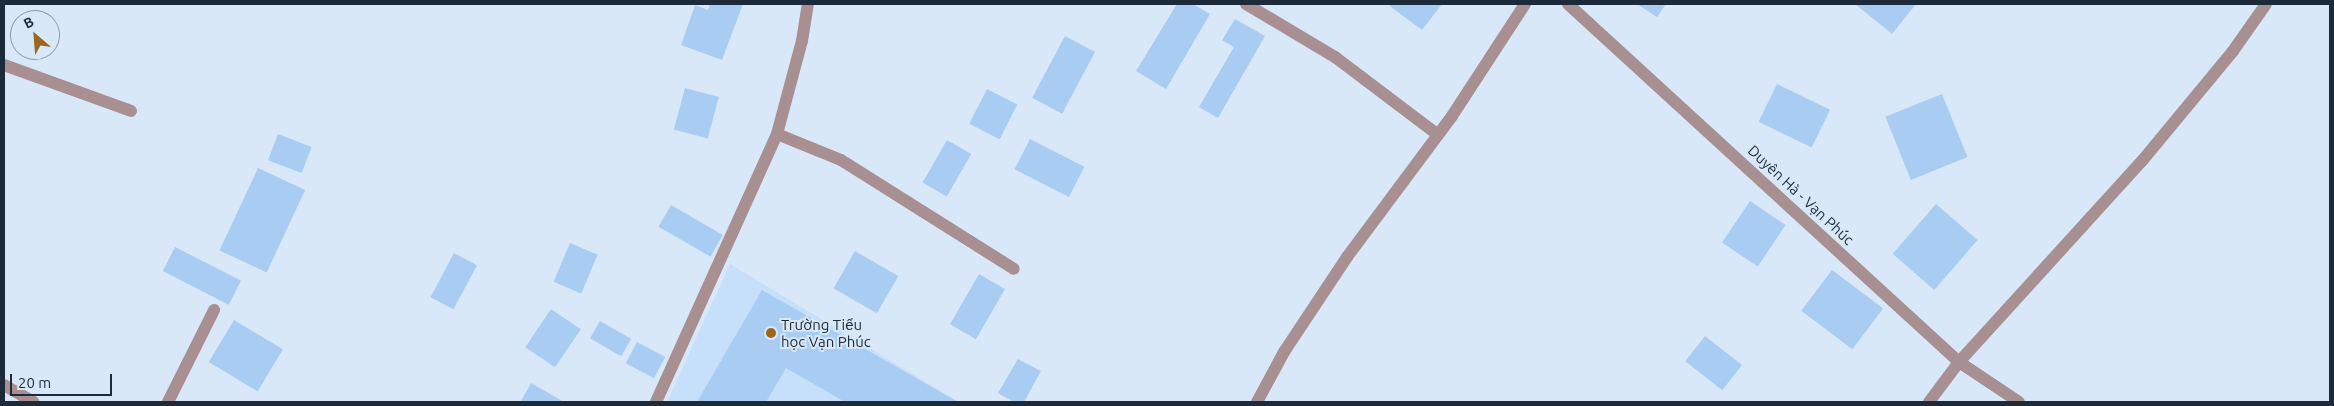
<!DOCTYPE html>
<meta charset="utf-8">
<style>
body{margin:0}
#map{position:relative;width:2334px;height:406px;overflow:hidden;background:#d9e8f8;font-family:Ubuntu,sans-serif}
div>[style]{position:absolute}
.built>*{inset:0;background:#c6dffb}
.building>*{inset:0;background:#a9ccf2;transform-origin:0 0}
.minor>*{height:12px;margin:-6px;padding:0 6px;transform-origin:6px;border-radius:6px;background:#a88f92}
.tertiary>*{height:12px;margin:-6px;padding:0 6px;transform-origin:6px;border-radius:6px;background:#a88f92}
.dots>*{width:14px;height:14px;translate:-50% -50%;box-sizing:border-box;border:2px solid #d9e8f8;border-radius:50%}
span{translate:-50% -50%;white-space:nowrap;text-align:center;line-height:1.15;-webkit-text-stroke:4px #d9e8f8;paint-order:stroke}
.street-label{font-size:15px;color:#1c2a39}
.poi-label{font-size:15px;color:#1c2a39}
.left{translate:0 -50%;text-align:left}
.frame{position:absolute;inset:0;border:5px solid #1c2a39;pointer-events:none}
.north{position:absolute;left:10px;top:10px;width:50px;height:50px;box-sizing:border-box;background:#d9e8f8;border:1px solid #8d9cac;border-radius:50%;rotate:333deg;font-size:14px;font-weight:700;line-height:20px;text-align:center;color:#1c2a39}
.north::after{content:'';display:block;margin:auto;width:18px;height:22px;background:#9b671e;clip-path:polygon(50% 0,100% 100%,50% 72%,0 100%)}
.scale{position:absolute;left:10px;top:374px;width:102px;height:22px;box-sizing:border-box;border:2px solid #1c2a39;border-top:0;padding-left:6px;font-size:15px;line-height:18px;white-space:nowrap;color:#1c2a39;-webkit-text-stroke:4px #d9e8f8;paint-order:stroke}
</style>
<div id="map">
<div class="built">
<div style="clip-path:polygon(730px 264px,959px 402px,667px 402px)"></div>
</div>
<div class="building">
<div style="clip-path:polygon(710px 4px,743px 4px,722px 60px,681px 45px,695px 5px,708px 10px)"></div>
<div style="clip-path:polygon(1177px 4px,1193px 4px,1210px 14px,1166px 89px,1136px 71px)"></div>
<div style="clip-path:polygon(1387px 4px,1442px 4px,1422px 30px)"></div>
<div style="clip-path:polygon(1637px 4px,1666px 4px,1657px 17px)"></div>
<div style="clip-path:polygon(1855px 4px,1916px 4px,1892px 34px)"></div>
<div style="clip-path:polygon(1235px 19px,1265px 36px,1218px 118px,1199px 107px,1234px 47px,1222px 40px)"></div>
<div style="left:1065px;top:36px;width:34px;height:70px;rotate:28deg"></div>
<div style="left:1777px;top:84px;width:59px;height:42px;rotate:26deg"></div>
<div style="left:685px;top:88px;width:35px;height:43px;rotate:15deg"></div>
<div style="left:987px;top:89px;width:34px;height:39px;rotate:27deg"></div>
<div style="left:1942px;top:94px;width:68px;height:61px;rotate:68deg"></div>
<div style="left:278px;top:134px;width:36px;height:28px;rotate:21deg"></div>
<div style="left:1030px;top:139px;width:61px;height:34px;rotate:27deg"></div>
<div style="left:947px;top:140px;width:28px;height:49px;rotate:30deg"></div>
<div style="left:258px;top:168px;width:52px;height:91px;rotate:25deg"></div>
<div style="left:1750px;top:201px;width:43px;height:50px;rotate:34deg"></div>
<div style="left:1936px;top:204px;width:55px;height:66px;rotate:41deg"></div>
<div style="left:671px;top:205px;width:60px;height:25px;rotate:30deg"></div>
<div style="left:570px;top:243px;width:30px;height:42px;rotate:23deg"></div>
<div style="left:175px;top:247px;width:74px;height:27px;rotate:27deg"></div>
<div style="left:855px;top:251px;width:50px;height:43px;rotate:30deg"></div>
<div style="left:454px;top:253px;width:26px;height:50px;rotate:28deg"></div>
<div style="left:1832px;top:270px;width:64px;height:51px;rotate:37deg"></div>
<div style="left:979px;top:274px;width:30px;height:58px;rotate:30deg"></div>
<div style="clip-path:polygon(762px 290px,958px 402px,845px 402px,786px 368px,766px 402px,697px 402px)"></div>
<div style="left:551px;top:309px;width:36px;height:46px;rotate:34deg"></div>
<div style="left:234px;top:320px;width:57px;height:49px;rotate:31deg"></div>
<div style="left:600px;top:321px;width:36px;height:20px;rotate:30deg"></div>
<div style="left:1705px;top:336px;width:47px;height:32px;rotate:38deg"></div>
<div style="left:637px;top:342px;width:32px;height:24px;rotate:28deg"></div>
<div style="clip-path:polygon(1018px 359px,1041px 371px,1024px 402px,1014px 402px,998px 393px)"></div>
<div style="clip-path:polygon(531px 383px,564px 402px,524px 402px,521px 401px)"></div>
</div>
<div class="minor">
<div style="left:1246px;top:4px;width:104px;rotate:30.8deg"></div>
<div style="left:1335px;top:57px;width:129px;rotate:37.1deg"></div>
<div style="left:4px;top:65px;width:135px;rotate:19.9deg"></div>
<div style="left:777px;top:134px;width:69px;rotate:22.1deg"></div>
<div style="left:841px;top:160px;width:204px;rotate:32.2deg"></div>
<div style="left:4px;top:385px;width:34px;rotate:30deg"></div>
<div style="left:168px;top:402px;width:103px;rotate:-63.4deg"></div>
<div style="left:656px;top:402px;width:294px;rotate:-65.7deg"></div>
<div style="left:777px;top:134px;width:96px;rotate:-75deg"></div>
<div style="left:802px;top:41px;width:37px;rotate:-81deg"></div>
<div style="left:1257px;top:402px;width:57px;rotate:-61.6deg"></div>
<div style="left:1284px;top:352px;width:114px;rotate:-56.4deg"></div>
<div style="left:1347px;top:257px;width:176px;rotate:-53.3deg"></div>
<div style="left:1452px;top:116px;width:134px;rotate:-56.9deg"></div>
<div style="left:1929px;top:402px;width:50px;rotate:-53.1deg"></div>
<div style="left:1959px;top:362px;width:272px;rotate:-47.7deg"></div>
<div style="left:2142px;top:161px;width:143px;rotate:-50.4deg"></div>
<div style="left:2233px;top:51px;width:57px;rotate:-54.9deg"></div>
</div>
<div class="tertiary">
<div style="left:1568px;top:4px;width:530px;rotate:42.48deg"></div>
<div style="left:1959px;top:362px;width:72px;rotate:33.7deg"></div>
</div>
<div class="dots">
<div style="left:771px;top:333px;background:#9b671e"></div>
</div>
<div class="street-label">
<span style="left:1801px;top:195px;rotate:43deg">Duyên Hà - Vạn Phúc</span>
</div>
<div class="poi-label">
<span class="left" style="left:781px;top:333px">Trường Tiểu<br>học Vạn Phúc</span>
</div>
<div class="frame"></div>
<div class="north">B</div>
<div class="scale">20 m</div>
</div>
